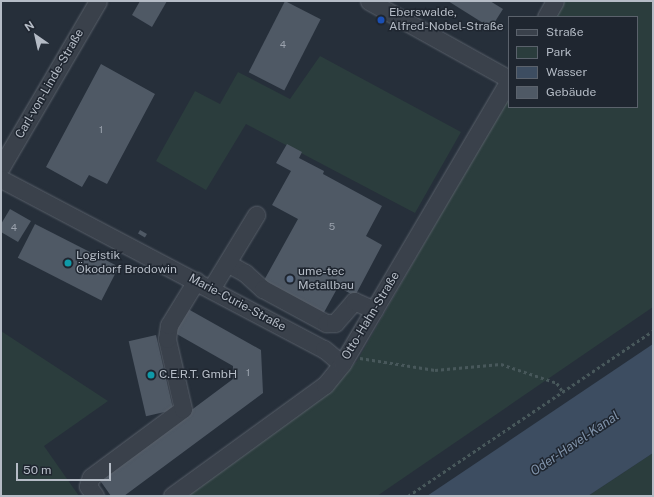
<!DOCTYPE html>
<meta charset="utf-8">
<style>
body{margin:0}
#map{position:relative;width:654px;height:497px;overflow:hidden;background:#262f3a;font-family:"Public Sans",sans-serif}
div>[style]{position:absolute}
.green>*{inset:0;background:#2b3d3d}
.water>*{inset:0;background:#3d4d61}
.building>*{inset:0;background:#4f5965;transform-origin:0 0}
.path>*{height:2.5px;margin-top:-1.25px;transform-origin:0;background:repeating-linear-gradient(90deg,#48585b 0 3px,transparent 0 6px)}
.roads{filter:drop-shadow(0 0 1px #585f69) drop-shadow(0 0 1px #585f69)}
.minor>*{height:17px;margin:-8.5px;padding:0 8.5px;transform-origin:8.5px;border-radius:8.5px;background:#3a414b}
.dots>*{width:11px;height:11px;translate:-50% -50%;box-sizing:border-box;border:2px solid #1f2630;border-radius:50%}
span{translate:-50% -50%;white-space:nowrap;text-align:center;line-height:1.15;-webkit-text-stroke:3px #1f2630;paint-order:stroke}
.number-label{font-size:10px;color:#9ca3ae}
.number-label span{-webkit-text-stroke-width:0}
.poi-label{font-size:12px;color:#b5bcc6}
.left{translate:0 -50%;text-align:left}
.street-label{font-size:12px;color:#b5bcc6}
.water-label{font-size:13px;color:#8093aa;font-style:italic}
.frame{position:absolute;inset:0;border:2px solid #b5bcc6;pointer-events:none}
.legend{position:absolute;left:508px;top:16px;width:130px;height:92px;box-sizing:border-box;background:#1f2630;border:1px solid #5b626c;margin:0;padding:5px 7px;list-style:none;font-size:12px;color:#b5bcc6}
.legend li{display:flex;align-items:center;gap:8px;height:20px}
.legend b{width:20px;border:1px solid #5b626c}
.north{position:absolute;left:16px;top:16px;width:40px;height:40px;-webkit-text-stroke:3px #1f2630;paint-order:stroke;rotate:326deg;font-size:11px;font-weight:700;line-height:16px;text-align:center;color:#b5bcc6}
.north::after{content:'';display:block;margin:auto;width:14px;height:18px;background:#b5bcc6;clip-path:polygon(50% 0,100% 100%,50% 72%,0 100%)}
.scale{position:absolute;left:16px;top:463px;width:95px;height:18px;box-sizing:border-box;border:2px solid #b5bcc6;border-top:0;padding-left:5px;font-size:12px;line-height:14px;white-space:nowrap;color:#b5bcc6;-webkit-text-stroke:3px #1f2630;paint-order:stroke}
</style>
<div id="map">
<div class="green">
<div style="clip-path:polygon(562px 1px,653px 1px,653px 307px,377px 496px,183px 496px,339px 380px,357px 361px,509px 95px,509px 107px,637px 107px,637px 17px,553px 17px)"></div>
<div style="clip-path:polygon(320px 56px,461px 132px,415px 213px,246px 124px,206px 190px,156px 161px,195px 91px,220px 104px,238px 72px,290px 99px)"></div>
<div style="clip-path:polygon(1px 331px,108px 401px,44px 446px,79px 496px,1px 496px)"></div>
<div style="clip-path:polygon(653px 453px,653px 496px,588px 496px)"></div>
</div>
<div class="water">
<div style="clip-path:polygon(653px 344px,653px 453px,588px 496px,427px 496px)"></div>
</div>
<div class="building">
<div style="clip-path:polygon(140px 1px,167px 1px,152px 27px,132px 15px)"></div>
<div style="left:285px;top:1px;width:40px;height:80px;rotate:27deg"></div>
<div style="clip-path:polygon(448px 1px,490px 1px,503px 9px,491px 28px)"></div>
<div style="clip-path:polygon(101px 64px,155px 94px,107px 184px,89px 175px,82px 187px,46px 167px)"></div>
<div style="clip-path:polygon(287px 144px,302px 152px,299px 158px,324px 171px,323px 174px,382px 206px,366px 236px,382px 245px,355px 296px,338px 287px,322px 316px,262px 284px,298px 219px,272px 205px,291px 171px,276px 163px)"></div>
<div style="clip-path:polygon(10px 209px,31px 221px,18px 242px,1px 232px,1px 224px)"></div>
<div style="left:35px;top:224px;width:94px;height:38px;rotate:27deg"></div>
<div style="left:140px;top:230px;width:8px;height:4px;rotate:30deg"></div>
<div style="clip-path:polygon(188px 309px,261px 350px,263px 393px,124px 496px,111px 496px,99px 479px,233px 379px,233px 366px,175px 333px)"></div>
<div style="left:156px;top:335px;width:77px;height:28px;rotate:77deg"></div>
</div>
<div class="path">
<div style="left:360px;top:358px;width:76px;rotate:9.1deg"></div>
<div style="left:435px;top:370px;width:66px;rotate:-5.2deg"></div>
<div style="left:501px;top:364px;width:59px;rotate:18.7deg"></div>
<div style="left:557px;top:383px;width:11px;rotate:56deg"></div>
<div style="left:408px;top:496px;width:295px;rotate:-34deg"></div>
</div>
<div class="roads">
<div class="minor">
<div style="left:369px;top:1px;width:160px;rotate:29.1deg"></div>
<div style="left:546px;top:17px;width:18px;rotate:-61deg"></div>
<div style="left:1px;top:167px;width:192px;rotate:-59.7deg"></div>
<div style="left:1px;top:179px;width:365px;rotate:27.8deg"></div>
<div style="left:324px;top:349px;width:23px;rotate:40deg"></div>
<div style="left:227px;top:263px;width:21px;rotate:29deg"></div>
<div style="left:245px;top:273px;width:24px;rotate:42deg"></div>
<div style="left:263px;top:289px;width:72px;rotate:28.4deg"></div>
<div style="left:326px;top:323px;width:9px"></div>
<div style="left:335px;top:323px;width:29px;rotate:-49deg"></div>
<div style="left:354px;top:301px;width:22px;rotate:24deg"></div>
<div style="left:211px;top:289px;width:87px;rotate:-58.7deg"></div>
<div style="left:95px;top:496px;width:12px;rotate:-125deg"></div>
<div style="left:88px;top:486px;width:9px;rotate:-72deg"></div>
<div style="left:91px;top:477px;width:114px;rotate:-36.5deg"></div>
<div style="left:183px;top:409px;width:72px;rotate:-102.9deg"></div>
<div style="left:167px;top:339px;width:14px;rotate:-82deg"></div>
<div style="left:169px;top:325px;width:52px;rotate:-58.5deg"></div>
<div style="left:172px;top:496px;width:189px;rotate:-36deg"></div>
<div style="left:325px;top:385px;width:27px;rotate:-51deg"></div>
<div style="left:342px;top:364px;width:329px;rotate:-59.5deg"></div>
</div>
</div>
<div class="dots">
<div style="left:381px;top:20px;background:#1a4fb4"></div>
<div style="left:68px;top:263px;background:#0f9aa8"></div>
<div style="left:290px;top:279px;background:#5c6f8a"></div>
<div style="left:151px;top:375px;background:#0f9aa8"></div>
</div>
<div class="number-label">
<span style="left:283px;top:45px">4</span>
<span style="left:101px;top:130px">1</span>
<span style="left:332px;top:227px">5</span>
<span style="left:14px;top:228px">4</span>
<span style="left:248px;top:373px">1</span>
</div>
<div class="poi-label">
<span class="left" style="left:389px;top:20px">Eberswalde,<br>Alfred-Nobel-Straße</span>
<span class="left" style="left:76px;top:263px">Logistik<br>Ökodorf Brodowin</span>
<span class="left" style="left:298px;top:279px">ume-tec<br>Metallbau</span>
<span class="left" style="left:159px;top:375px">C.E.R.T. GmbH</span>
</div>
<div class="street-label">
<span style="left:50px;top:84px;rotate:-60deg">Carl-von-Linde-Straße</span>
<span style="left:237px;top:303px;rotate:28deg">Marie-Curie-Straße</span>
<span style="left:371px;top:316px;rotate:-59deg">Otto-Hahn-Straße</span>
</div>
<div class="water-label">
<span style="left:575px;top:444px;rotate:-34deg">Oder-Havel-Kanal</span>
</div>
<div class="frame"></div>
<ul class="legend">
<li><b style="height:5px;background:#3a414b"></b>Straße</li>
<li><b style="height:11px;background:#2b3d3d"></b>Park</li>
<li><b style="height:11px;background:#3d4d61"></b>Wasser</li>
<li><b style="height:11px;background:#4f5965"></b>Gebäude</li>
</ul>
<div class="north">N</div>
<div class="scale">50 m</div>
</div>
